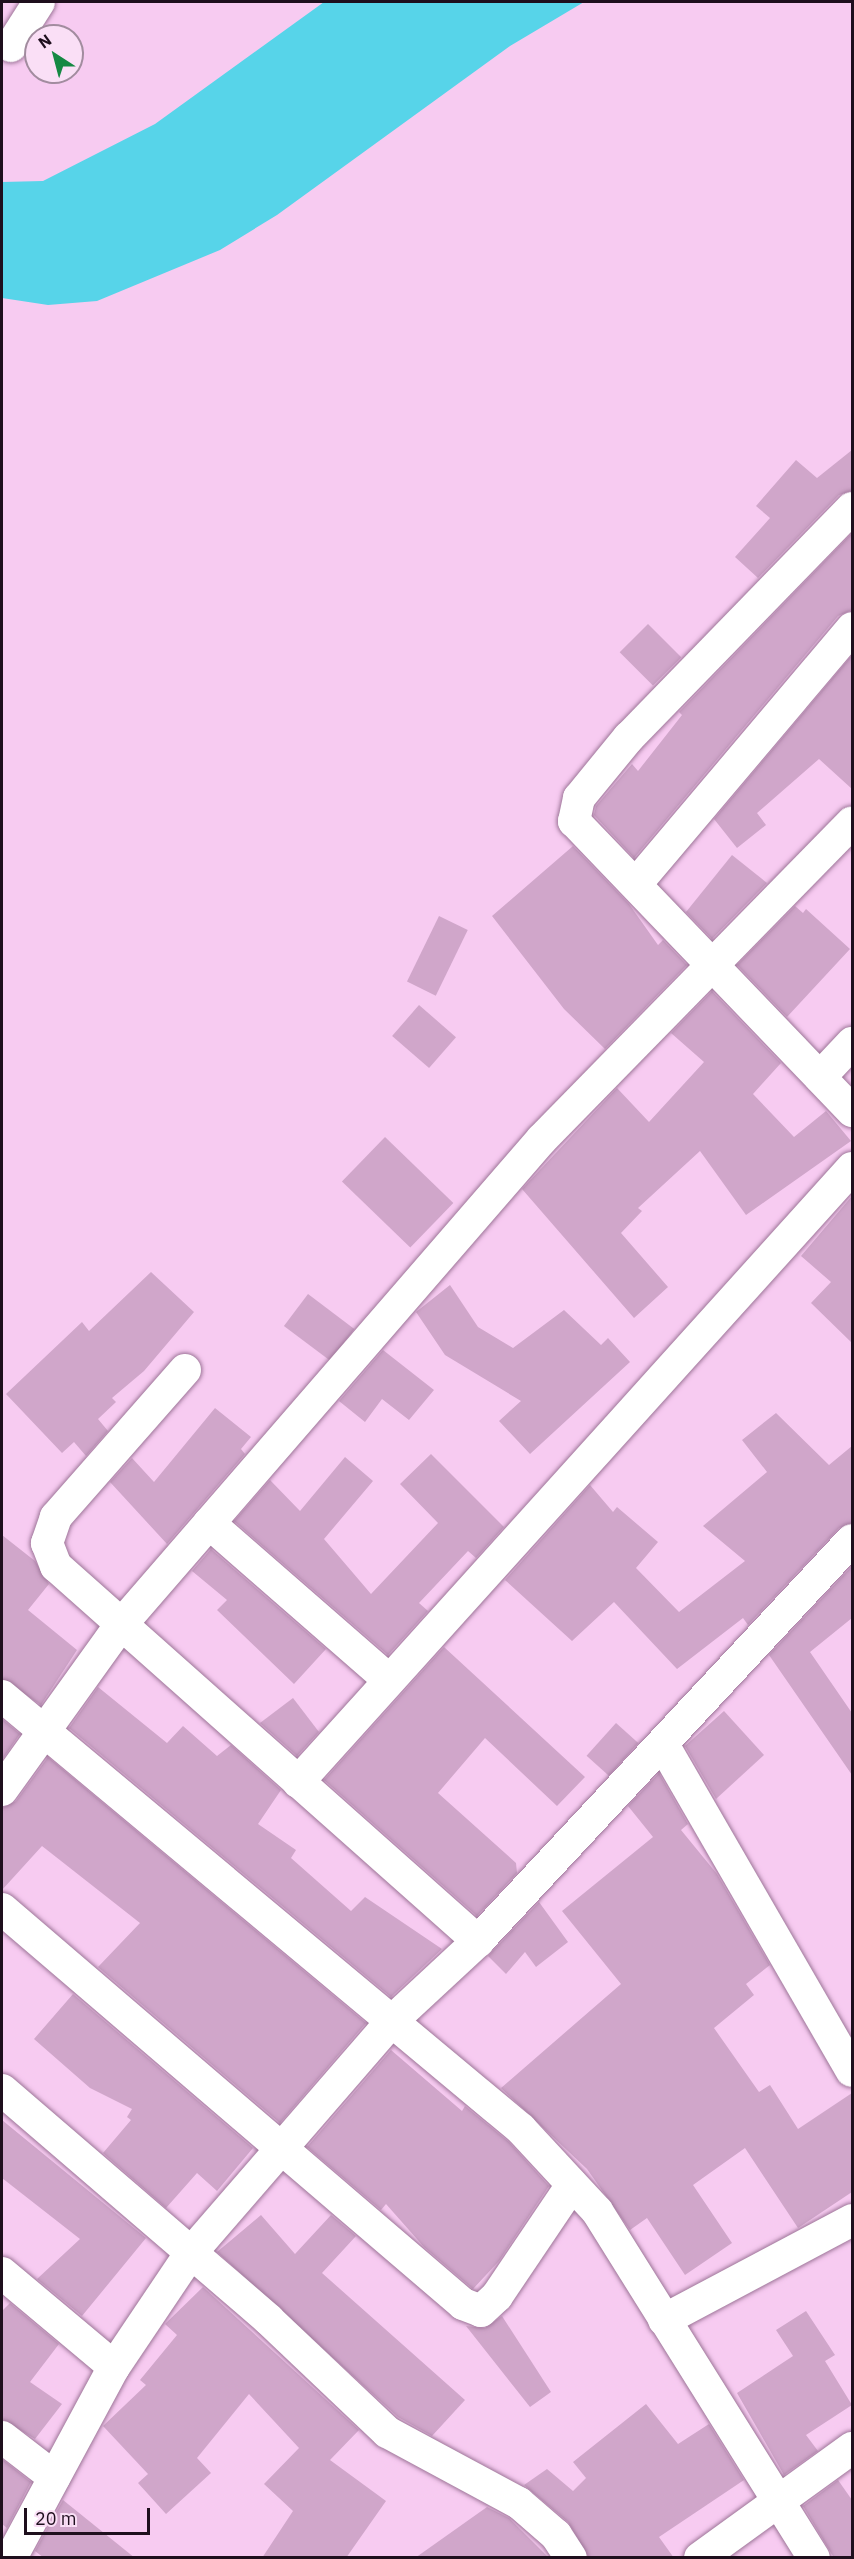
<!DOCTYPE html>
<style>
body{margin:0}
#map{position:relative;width:854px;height:2559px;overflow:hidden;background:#f7cbf1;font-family:"IBM Plex Sans",sans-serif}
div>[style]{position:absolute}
.water>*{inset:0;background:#57d4e9}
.building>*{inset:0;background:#d0a6ca;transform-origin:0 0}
.roads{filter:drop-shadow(0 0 2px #9d7598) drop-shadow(0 0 2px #9d7598)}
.street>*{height:32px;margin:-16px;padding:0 16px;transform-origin:16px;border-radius:16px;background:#fff}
span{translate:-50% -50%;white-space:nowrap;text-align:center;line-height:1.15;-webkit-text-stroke:4.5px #fadff6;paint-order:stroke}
.frame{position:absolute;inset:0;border:3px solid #1e0f1d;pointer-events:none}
.north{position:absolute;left:24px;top:24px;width:60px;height:60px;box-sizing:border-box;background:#fadff6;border:2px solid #a28c9f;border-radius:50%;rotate:324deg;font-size:16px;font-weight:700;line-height:24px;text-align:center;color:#1e0f1d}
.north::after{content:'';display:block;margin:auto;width:21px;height:27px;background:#158943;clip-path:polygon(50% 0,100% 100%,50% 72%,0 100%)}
.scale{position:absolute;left:24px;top:2508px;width:126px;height:27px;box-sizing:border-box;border:3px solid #1e0f1d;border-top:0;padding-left:8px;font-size:18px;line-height:21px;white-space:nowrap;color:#1e0f1d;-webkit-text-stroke:4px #fadff6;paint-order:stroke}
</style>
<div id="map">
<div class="water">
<div style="clip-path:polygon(324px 2px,584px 2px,510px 46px,277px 215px,220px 250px,97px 301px,48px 305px,2px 298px,2px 182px,43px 181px,155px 124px)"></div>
</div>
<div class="building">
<div style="clip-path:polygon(852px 450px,852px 491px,839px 495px,758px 578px,735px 557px,770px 518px,756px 506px,796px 460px,817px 478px)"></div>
<div style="clip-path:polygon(852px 533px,852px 610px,838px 616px,634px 858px,594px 815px,596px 806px,632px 764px,638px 771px,682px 715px,679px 712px)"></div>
<div style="left:648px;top:624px;width:47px;height:40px;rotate:45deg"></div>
<div style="clip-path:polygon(852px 655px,852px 789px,819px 759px,757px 813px,766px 825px,737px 848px,714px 819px)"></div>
<div style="clip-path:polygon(573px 846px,629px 904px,658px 945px,663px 940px,687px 965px,605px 1049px,564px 1009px,492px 916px)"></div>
<div style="clip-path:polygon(732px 855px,767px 883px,712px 939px,686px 912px)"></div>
<div style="clip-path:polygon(795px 906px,803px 913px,806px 909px,850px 949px,787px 1017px,737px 965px)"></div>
<div style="left:439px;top:916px;width:32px;height:73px;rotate:26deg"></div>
<div style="clip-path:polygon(712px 991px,781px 1063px,753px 1094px,794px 1137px,826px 1111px,851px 1141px,746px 1215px,700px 1151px,638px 1208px,642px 1211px,621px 1233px,668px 1287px,634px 1318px,522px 1189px,617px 1088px,649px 1122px,704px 1062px,671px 1033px)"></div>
<div style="left:419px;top:1005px;width:49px;height:41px;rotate:41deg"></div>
<div style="left:385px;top:1137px;width:95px;height:62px;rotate:44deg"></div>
<div style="clip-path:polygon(852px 1196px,852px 1343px,811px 1303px,831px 1282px,801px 1256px)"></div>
<div style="clip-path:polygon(151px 1272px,194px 1312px,144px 1371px,112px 1398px,116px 1402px,98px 1419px,108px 1431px,86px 1456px,74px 1442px,62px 1453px,6px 1394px,82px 1322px,89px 1331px)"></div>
<div style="clip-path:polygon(450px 1285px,478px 1327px,513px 1348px,564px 1310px,601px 1345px,608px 1338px,630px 1362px,530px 1454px,499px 1421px,521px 1401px,445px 1355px,416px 1312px)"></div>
<div style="left:308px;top:1294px;width:58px;height:40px;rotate:37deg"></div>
<div style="clip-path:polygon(383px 1350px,434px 1390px,409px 1420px,382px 1399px,365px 1422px,339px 1401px)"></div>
<div style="clip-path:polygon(215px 1408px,251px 1437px,241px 1449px,245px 1454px,167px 1544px,110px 1482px,132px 1458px,154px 1482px)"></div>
<div style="clip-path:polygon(776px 1413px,829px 1465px,852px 1446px,852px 1523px,839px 1528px,748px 1625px,743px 1618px,677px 1669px,614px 1602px,572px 1641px,505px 1580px,590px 1485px,613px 1512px,617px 1507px,658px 1542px,636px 1568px,679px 1612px,745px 1561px,703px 1526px,767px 1472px,742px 1440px)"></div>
<div style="clip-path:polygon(431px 1454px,504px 1527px,476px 1558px,468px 1551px,419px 1603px,428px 1611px,388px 1655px,234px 1521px,270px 1480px,300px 1511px,345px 1457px,373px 1481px,324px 1539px,371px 1594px,438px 1523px,400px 1484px)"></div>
<div style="clip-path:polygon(2px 1535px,35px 1561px,49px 1584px,28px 1610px,77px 1650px,41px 1705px,2px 1679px)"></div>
<div style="clip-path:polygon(211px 1549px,326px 1649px,294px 1684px,217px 1610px,227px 1600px,192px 1571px)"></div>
<div style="clip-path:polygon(852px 1566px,852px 1618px,810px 1652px,852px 1713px,852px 1775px,769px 1655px)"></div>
<div style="clip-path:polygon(444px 1647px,585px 1777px,557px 1806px,485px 1738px,438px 1793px,516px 1863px,517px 1873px,477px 1916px,324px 1780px)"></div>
<div style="clip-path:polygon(98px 1687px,167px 1743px,183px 1726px,217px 1756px,231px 1745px,281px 1790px,258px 1824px,296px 1850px,291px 1858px,351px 1911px,365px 1897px,442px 1949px,391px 1997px,69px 1728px)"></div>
<div style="clip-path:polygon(293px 1698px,319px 1732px,297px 1756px,260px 1723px)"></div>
<div style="clip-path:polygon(724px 1711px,764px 1755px,716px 1799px,685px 1746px)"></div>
<div style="clip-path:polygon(2px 1719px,20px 1734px,2px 1760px)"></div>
<div style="left:616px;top:1723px;width:30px;height:44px;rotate:42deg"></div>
<div style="clip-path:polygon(48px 1757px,366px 2023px,280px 2123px,98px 1967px,140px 1923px,42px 1846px,2px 1890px,2px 1808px,16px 1801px)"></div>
<div style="clip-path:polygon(659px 1773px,688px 1824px,681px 1830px,717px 1874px,770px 1965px,746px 1984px,754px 1995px,714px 2028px,759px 2092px,770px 2085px,798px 2129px,852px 2093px,852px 2192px,798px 2228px,745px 2148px,693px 2185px,732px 2243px,685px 2275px,647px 2218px,630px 2230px,587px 2169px,501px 2088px,621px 1984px,562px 1911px,653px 1837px,628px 1806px)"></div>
<div style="clip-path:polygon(539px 1902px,568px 1942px,536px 1967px,525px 1952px,506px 1974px,488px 1956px)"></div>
<div style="clip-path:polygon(73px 1994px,253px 2148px,217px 2191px,197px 2173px,166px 2208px,103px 2153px,131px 2120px,127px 2117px,132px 2109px,90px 2088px,34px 2039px)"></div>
<div style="clip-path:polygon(391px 2050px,462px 2111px,465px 2106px,509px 2142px,549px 2186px,499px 2261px,473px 2289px,424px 2247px,386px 2204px,381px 2210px,307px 2147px)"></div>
<div style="clip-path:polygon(2px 2120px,146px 2238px,82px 2316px,37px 2279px,80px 2239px,2px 2178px)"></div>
<div style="clip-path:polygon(261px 2215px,295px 2254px,331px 2215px,356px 2236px,322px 2273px,465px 2400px,432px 2436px,398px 2417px,217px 2252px)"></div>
<div style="clip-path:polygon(203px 2287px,359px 2430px,330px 2460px,386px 2501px,346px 2558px,262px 2558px,293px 2511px,264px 2484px,299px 2448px,249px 2394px,197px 2458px,211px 2473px,166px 2514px,138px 2483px,148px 2474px,103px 2426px,146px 2385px,140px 2380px,177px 2335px,165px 2324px)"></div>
<div style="clip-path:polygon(10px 2303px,59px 2344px,30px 2382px,62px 2404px,35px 2439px,2px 2419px,2px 2311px)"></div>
<div style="clip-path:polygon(806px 2311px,835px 2355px,825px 2361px,852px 2405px,806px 2435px,818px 2451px,784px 2475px,737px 2393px,793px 2356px,776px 2330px)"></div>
<div style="clip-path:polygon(502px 2316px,551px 2392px,530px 2407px,466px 2326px,485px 2328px)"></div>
<div style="clip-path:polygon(646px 2404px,678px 2444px,709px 2424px,744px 2480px,659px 2537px,674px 2558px,589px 2558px,568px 2522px,524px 2485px,547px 2469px,573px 2491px,586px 2478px,573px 2462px)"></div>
<div style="clip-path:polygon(2px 2459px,31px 2482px,7px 2528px,2px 2524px)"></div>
<div style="clip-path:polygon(838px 2480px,852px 2500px,852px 2558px,834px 2558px,803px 2506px)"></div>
<div style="clip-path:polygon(63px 2500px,135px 2558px,44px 2558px,35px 2551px)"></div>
<div style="clip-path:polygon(487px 2507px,509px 2518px,549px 2558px,415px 2558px)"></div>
</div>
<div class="roads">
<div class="street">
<div style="left:11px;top:46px;width:52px;rotate:-57.5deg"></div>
<div style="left:852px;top:508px;width:320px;rotate:134.2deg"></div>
<div style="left:629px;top:737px;width:79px;rotate:129.3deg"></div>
<div style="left:579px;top:798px;width:24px;rotate:102deg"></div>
<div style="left:574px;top:821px;width:402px;rotate:46.2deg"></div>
<div style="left:636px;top:884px;width:335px;rotate:-49.8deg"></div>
<div style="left:820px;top:1077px;width:47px;rotate:-46.7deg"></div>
<div style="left:185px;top:1370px;width:196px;rotate:131.3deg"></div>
<div style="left:56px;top:1517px;width:28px;rotate:109deg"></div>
<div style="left:47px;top:1543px;width:25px;rotate:69deg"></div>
<div style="left:56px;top:1566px;width:565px;rotate:41.63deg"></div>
<div style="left:209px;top:1523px;width:239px;rotate:41.1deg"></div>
<div style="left:2px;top:1696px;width:676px;rotate:39.84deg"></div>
<div style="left:521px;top:2129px;width:112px;rotate:47.2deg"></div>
<div style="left:597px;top:2211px;width:409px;rotate:58deg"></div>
<div style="left:664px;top:1746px;width:375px;rotate:60deg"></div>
<div style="left:298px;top:1782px;width:827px;rotate:-47.94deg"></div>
<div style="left:2px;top:1790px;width:202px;rotate:-54.3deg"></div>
<div style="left:120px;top:1626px;width:644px;rotate:-49.09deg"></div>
<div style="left:542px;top:1139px;width:443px;rotate:-45.6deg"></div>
<div style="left:2px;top:1909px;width:607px;rotate:40.59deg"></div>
<div style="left:463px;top:2304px;width:19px;rotate:21deg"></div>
<div style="left:481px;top:2311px;width:22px;rotate:-43deg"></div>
<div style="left:497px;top:2296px;width:134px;rotate:-56deg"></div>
<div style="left:2px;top:2090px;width:352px;rotate:40.7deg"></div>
<div style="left:269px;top:2320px;width:163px;rotate:43.5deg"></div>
<div style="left:387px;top:2432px;width:150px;rotate:28.3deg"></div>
<div style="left:519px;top:2503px;width:49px;rotate:40.9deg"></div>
<div style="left:556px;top:2535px;width:27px;rotate:57deg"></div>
<div style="left:2px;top:2273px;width:146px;rotate:40deg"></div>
<div style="left:664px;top:2320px;width:213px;rotate:-28deg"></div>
<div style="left:2px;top:2437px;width:66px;rotate:37.6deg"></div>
<div style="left:11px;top:2558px;width:217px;rotate:-61.7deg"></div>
<div style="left:114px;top:2367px;width:136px;rotate:-56.1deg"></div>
<div style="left:190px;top:2254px;width:308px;rotate:-49.1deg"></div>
<div style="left:392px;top:2021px;width:117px;rotate:-42.9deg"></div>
<div style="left:478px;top:1941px;width:548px;rotate:-47deg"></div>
<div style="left:700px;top:2558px;width:188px;rotate:-35.9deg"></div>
</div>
</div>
<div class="frame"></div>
<div class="north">N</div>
<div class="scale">20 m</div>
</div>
